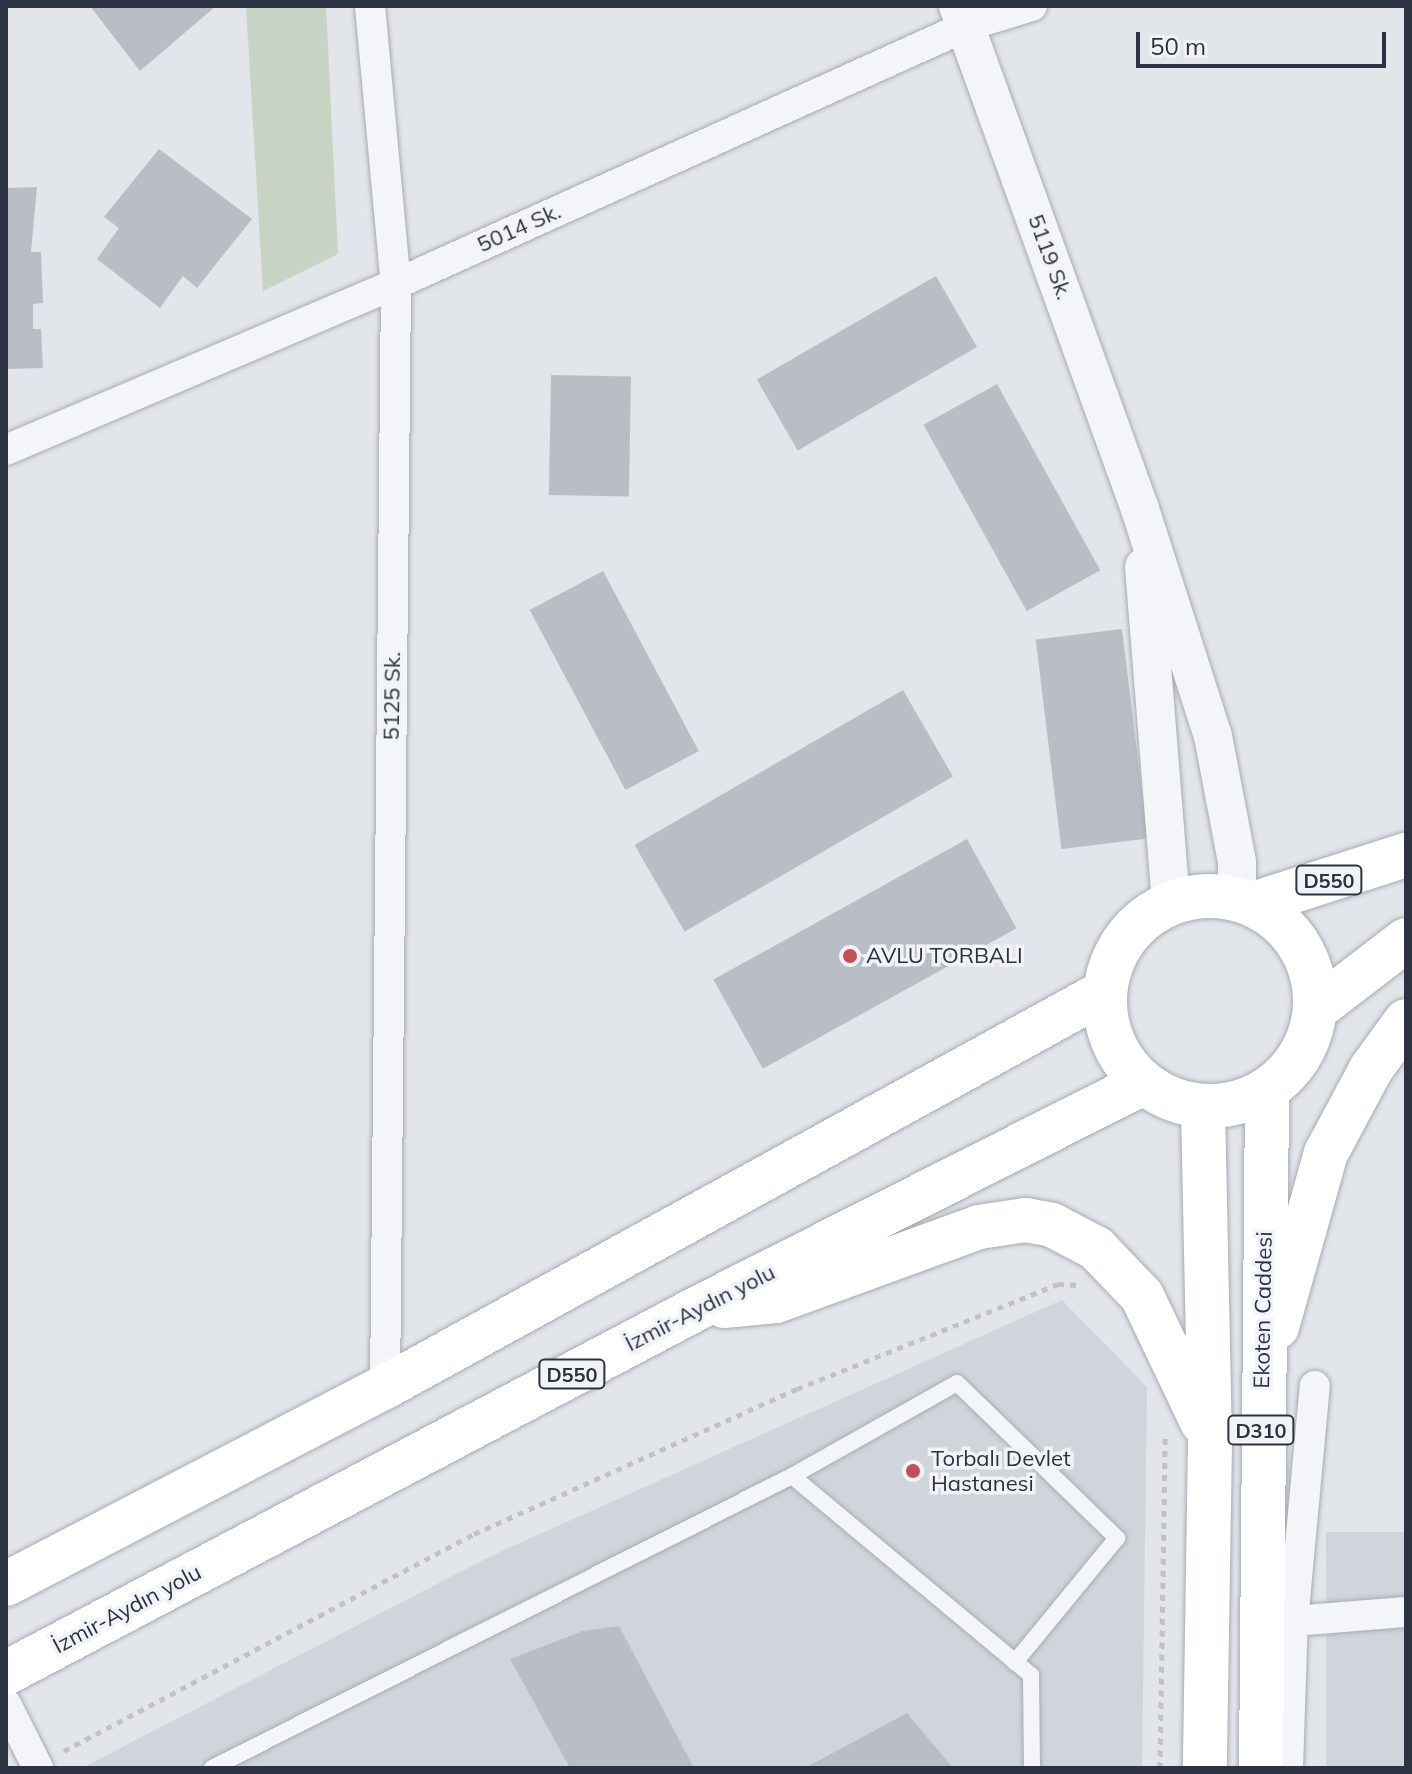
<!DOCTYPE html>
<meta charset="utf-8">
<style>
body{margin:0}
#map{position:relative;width:1412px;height:1774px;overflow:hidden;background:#e2e5e9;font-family:Mulish,sans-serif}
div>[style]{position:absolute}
.built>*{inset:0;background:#d0d4db;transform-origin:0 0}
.green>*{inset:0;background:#c7d3c3}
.building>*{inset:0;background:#b9bec6;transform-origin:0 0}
.path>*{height:5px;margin-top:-2.5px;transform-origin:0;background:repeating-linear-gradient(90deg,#c0c2c8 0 6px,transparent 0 12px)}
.roads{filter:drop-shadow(0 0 2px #a7acb3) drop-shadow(0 0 2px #a7acb3)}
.service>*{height:16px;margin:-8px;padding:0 8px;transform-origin:8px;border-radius:8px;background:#f4f5f8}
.minor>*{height:30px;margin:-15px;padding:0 15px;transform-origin:15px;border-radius:15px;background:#f4f5f8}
.tertiary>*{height:38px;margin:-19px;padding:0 19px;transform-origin:19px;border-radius:19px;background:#f4f5f8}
.trunk>*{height:44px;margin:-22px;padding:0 22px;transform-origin:22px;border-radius:22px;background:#fff}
.trunk>.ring{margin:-22px;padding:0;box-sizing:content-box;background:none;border:44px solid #fff;border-radius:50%}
.dots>*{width:22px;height:22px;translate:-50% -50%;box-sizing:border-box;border:4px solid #f1f3f7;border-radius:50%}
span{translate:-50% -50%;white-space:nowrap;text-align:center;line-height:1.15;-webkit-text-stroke:7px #f1f3f7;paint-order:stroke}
.shield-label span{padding:2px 6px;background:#f1f3f7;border:2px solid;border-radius:6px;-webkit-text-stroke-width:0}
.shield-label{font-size:20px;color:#2b3241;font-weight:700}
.street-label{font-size:22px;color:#2b3241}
.poi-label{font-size:22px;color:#2b3241}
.left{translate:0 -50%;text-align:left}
.frame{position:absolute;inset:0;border:8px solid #2b3241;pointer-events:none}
.scale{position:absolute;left:1136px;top:32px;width:250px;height:36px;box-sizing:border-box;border:4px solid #2b3241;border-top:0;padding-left:10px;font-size:24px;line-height:28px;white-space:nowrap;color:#2b3241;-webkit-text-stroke:6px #f1f3f7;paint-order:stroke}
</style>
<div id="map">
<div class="built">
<div style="clip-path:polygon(1062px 1300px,1147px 1387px,1142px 1768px,82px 1768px,493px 1555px)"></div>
<div style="left:1406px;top:1532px;width:236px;height:80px;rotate:90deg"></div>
</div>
<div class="green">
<div style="clip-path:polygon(246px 6px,326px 6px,338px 254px,263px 291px)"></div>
</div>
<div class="building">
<div style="clip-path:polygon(90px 6px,216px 6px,140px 71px)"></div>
<div style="clip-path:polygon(159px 149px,252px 219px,197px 288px,183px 276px,160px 308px,97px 259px,119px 228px,104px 217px)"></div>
<div style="clip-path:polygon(37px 187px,31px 252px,41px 252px,43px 303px,33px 304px,33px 329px,41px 329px,43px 368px,6px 369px,6px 188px)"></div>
<div style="left:936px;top:276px;width:82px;height:207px;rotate:60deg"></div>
<div style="left:551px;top:375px;width:80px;height:120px;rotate:1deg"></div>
<div style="left:997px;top:384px;width:213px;height:84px;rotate:61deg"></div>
<div style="left:603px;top:571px;width:204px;height:83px;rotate:62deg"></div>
<div style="left:1122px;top:629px;width:211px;height:87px;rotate:83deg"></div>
<div style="left:903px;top:690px;width:100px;height:310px;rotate:60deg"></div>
<div style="left:967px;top:839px;width:102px;height:290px;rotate:61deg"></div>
<div style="clip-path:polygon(619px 1626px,694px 1768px,570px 1768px,510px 1659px,583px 1631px)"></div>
<div style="clip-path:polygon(907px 1713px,953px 1768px,805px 1768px)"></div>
</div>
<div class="path">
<div style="left:64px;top:1751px;width:464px;rotate:-27.9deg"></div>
<div style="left:474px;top:1534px;width:354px;rotate:-24.2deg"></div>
<div style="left:797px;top:1389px;width:281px;rotate:-21.9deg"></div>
<div style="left:1058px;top:1284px;width:19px;rotate:3deg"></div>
<div style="left:1160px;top:1768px;width:331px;rotate:-89.1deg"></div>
</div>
<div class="roads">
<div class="service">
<div style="left:792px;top:1476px;width:311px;rotate:39.8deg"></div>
<div style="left:1031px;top:1675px;width:93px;rotate:89.4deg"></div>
<div style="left:212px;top:1768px;width:649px;rotate:-26.72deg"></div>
<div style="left:792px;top:1476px;width:189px;rotate:-29.4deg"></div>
<div style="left:957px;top:1383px;width:223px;rotate:44.1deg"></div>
<div style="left:1117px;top:1538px;width:161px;rotate:129.4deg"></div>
</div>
<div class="minor">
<div style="left:370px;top:6px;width:279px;rotate:84.7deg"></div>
<div style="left:396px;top:284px;width:1103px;rotate:90.57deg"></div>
<div style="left:6px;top:450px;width:424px;rotate:-23.1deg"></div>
<div style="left:396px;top:284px;width:627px;rotate:-24.32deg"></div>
<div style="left:967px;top:26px;width:68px;rotate:-17.1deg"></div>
<div style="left:1293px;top:1621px;width:113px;rotate:-4.6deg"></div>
<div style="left:6px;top:1704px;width:72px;rotate:63.4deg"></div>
<div style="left:1288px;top:1768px;width:147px;rotate:-88.1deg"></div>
<div style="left:1293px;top:1621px;width:236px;rotate:-84.7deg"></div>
</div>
<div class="tertiary">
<div style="left:958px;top:6px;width:535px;rotate:70.11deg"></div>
<div style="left:1140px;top:509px;width:238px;rotate:72.2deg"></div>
<div style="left:1213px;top:736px;width:128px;rotate:79.2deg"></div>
<div style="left:1237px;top:862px;width:36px;rotate:90deg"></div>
<div style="left:1144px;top:567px;width:336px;rotate:85.4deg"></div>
</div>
<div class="trunk">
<div class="ring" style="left:1105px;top:896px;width:166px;height:166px"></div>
<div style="left:1253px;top:904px;width:161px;rotate:-17.8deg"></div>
<div style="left:1316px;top:1009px;width:113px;rotate:-37.5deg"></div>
<div style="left:1203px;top:1107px;width:334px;rotate:88.8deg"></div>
<div style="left:1210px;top:1441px;width:327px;rotate:90.9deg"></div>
<div style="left:724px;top:1306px;width:52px;rotate:-5.5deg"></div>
<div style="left:776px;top:1301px;width:216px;rotate:-20deg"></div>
<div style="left:979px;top:1227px;width:47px;rotate:-8.7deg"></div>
<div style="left:1025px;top:1220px;width:27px;rotate:10deg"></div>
<div style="left:1052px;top:1225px;width:50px;rotate:27.6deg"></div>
<div style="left:1096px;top:1248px;width:66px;rotate:46.2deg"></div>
<div style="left:1142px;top:1296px;width:140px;rotate:64.5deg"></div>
<div style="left:1277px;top:1327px;width:181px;rotate:-74.3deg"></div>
<div style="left:1326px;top:1153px;width:95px;rotate:-61.8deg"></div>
<div style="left:1371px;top:1069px;width:59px;rotate:-53.9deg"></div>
<div style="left:6px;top:1584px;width:427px;rotate:-27.5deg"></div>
<div style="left:385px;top:1387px;width:820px;rotate:-28.78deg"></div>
<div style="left:6px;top:1673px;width:782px;rotate:-27.81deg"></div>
<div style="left:698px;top:1308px;width:499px;rotate:-26.8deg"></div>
<div style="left:1261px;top:1768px;width:677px;rotate:-89.49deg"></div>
</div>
</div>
<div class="dots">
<div style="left:850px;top:956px;background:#c84d5c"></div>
<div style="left:913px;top:1471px;background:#c84d5c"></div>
</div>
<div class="shield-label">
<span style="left:1329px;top:880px">D550</span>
<span style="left:572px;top:1374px">D550</span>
<span style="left:1261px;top:1430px">D310</span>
</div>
<div class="street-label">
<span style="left:519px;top:228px;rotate:-24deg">5014 Sk.</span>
<span style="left:1050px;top:257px;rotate:70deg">5119 Sk.</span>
<span style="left:392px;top:696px;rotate:-89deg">5125 Sk.</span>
<span style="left:700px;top:1308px;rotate:-27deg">İzmir-Aydın yolu</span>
<span style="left:1263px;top:1310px;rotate:-89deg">Ekoten Caddesi</span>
<span style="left:127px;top:1609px;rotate:-28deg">İzmir-Aydın yolu</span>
</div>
<div class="poi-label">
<span class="left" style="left:866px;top:956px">AVLU TORBALI</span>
<span class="left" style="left:931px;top:1471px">Torbalı Devlet<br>Hastanesi</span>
</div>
<div class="frame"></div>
<div class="scale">50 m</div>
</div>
